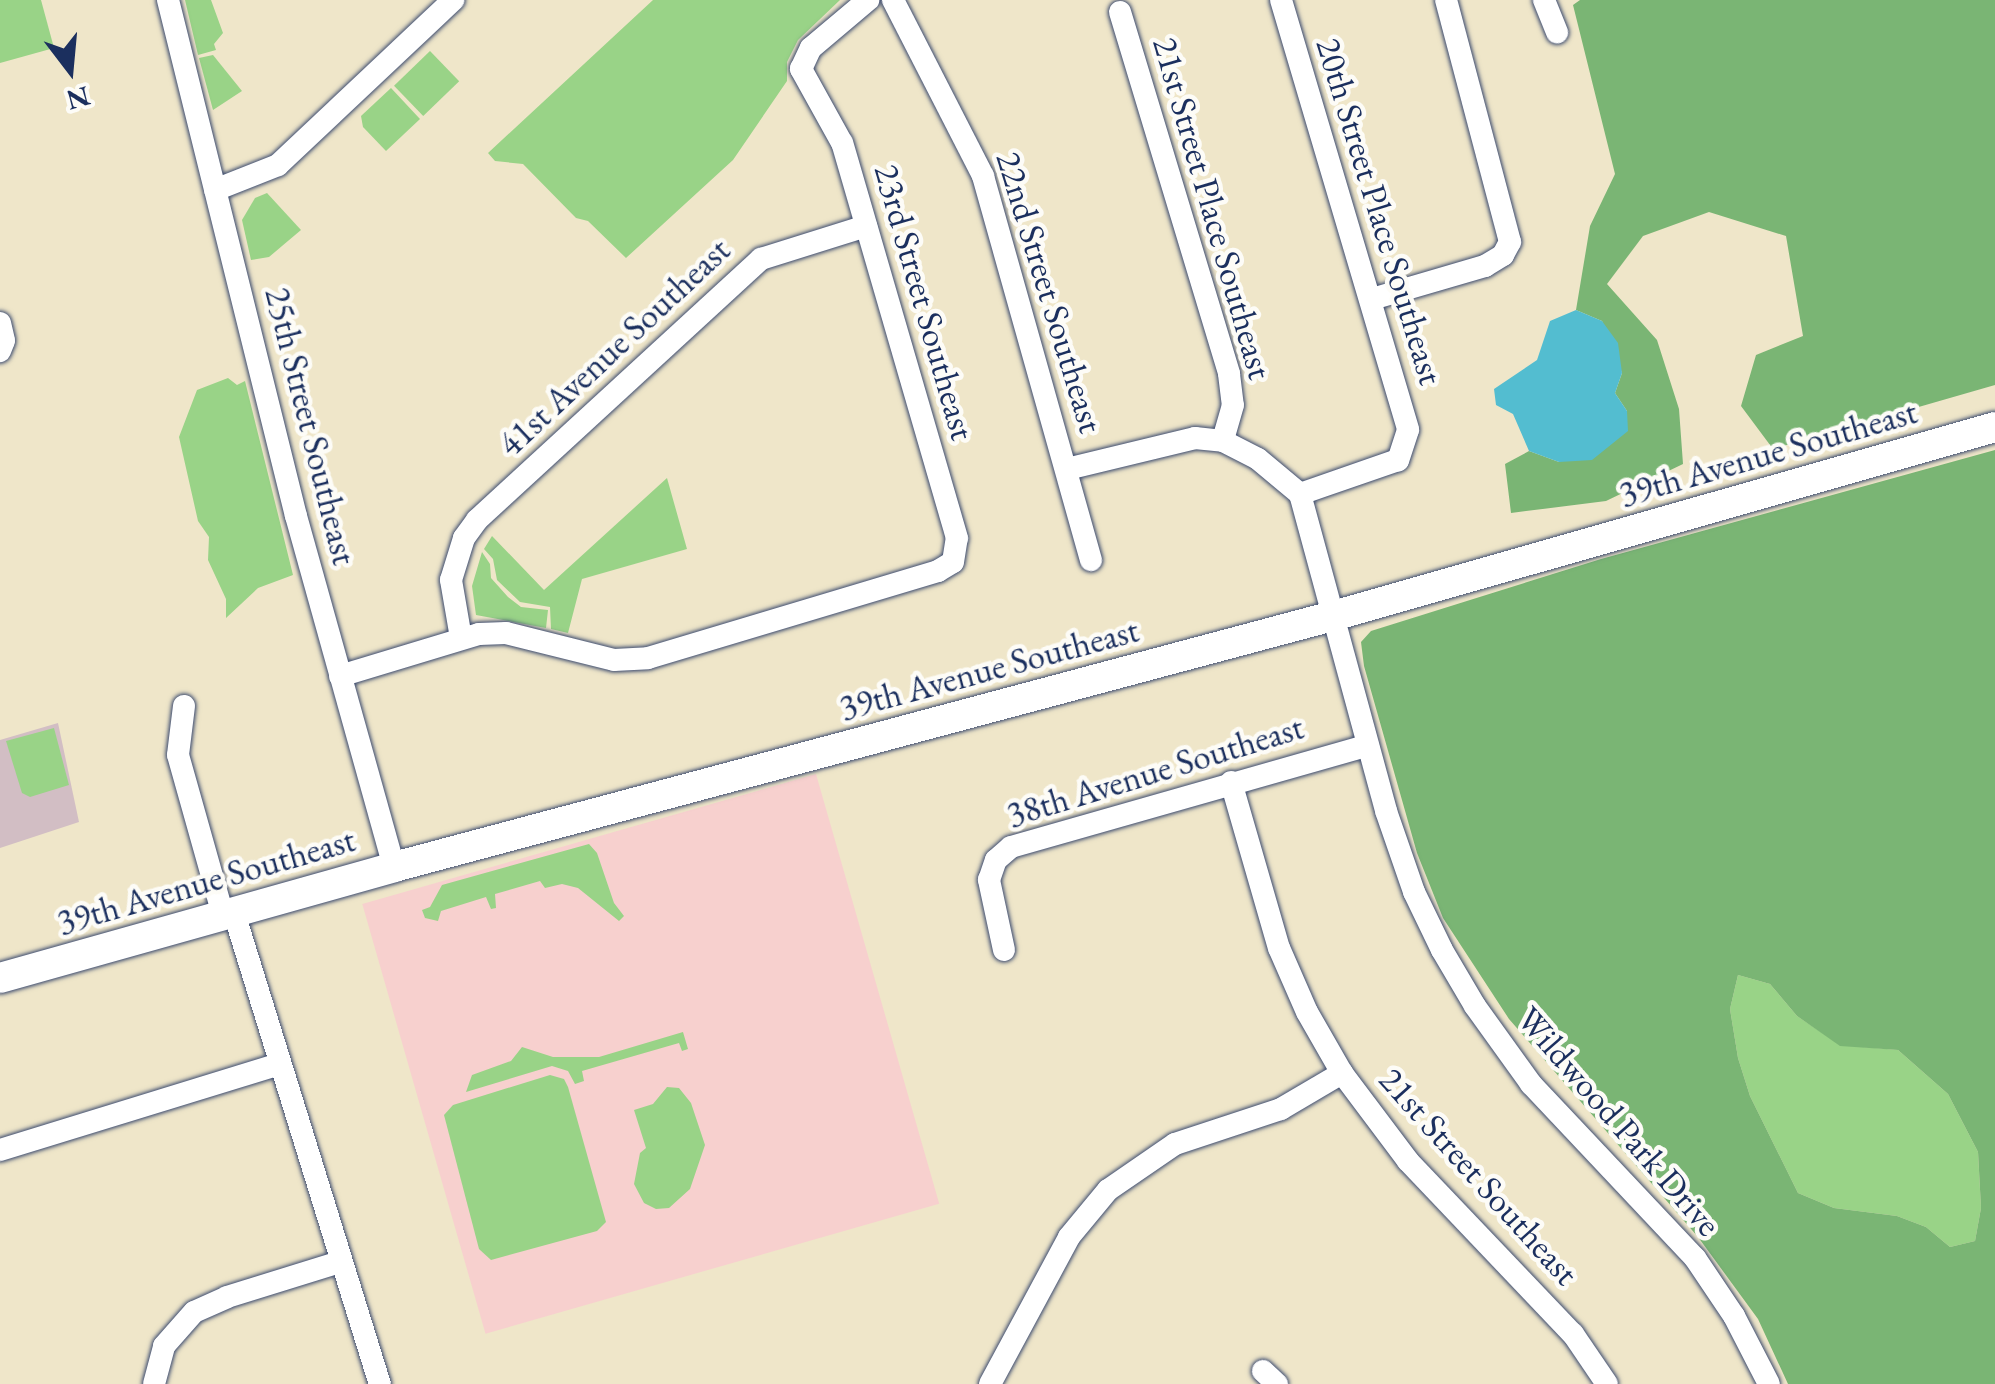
<!DOCTYPE html>
<style>
body{margin:0}
#map{position:relative;width:1995px;height:1384px;overflow:hidden;background:#efe6c9;font-family:"EB Garamond",serif}
div>[style]{position:absolute}
.built>*{inset:0;background:#f7d0ce;transform-origin:0 0}
.industrial>*{inset:0;background:#d2bec4}
.green>*{inset:0;background:#99d387;transform-origin:0 0}
.forest>*{inset:0;background:#7ab574}
.water>*{inset:0;background:#53bdd0}
.roads{filter:drop-shadow(0 0 2px #3b4a6e) drop-shadow(0 0 2px #3b4a6e)}
.minor>*{height:22px;margin:-11px;padding:0 11px;transform-origin:11px;border-radius:11px;background:#fff}
.major>*{height:30px;margin:-15px;padding:0 15px;transform-origin:15px;border-radius:15px;background:#fff}
span{translate:-50% -50%;white-space:nowrap;text-align:center;line-height:1.15;-webkit-text-stroke:9px #fdfcf7;paint-order:stroke}
.street-label{font-size:35px;color:#1b2f5e}
.north{position:absolute;left:20px;top:20px;width:100px;height:100px;-webkit-text-stroke:8px #fdfcf7;paint-order:stroke;rotate:164deg;font-size:28px;font-weight:700;line-height:40px;text-align:center;color:#1b2f5e}
.north::after{content:'';display:block;margin:auto;width:35px;height:45px;background:#1b2f5e;clip-path:polygon(50% 0,100% 100%,50% 72%,0 100%)}
</style>
<div id="map">
<div class="built">
<div style="left:816px;top:774px;width:447px;height:472px;rotate:74deg"></div>
</div>
<div class="industrial">
<div style="clip-path:polygon(58px 723px,79px 822px,0 848px,0 740px)"></div>
</div>
<div class="green">
<div style="clip-path:polygon(0 0,41px 0,54px 48px,0 63px)"></div>
<div style="clip-path:polygon(185px 0,211px 0,223px 33px,214px 44px,216px 50px,198px 55px)"></div>
<div style="clip-path:polygon(653px 0,840px 0,798px 40px,787px 62px,787px 81px,733px 160px,626px 258px,588px 221px,576px 218px,523px 164px,495px 161px,488px 153px)"></div>
<div style="left:430px;top:51px;width:42px;height:50px;rotate:46deg"></div>
<div style="clip-path:polygon(213px 55px,242px 91px,213px 110px,199px 58px)"></div>
<div style="clip-path:polygon(391px 88px,420px 119px,386px 151px,363px 127px,361px 116px)"></div>
<div style="clip-path:polygon(267px 193px,301px 230px,269px 257px,251px 260px,242px 220px,255px 198px)"></div>
<div style="clip-path:polygon(228px 378px,237px 385px,245px 381px,293px 575px,258px 588px,226px 618px,226px 599px,208px 560px,209px 537px,198px 521px,179px 437px,197px 390px)"></div>
<div style="clip-path:polygon(667px 478px,687px 549px,582px 579px,568px 633px,551px 629px,550px 607px,520px 602px,497px 580px,493px 559px,484px 549px,492px 536px,544px 590px)"></div>
<div style="clip-path:polygon(482px 552px,490px 564px,491px 578px,508px 597px,521px 607px,548px 610px,546px 628px,476px 615px,472px 586px)"></div>
<div style="clip-path:polygon(54px 728px,69px 785px,30px 797px,22px 793px,6px 741px)"></div>
<div style="clip-path:polygon(589px 844px,597px 853px,614px 903px,624px 916px,619px 921px,578px 888px,562px 884px,545px 888px,540px 881px,495px 894px,496px 908px,491px 909px,486px 897px,441px 911px,438px 921px,425px 918px,422px 910px,430px 907px,442px 885px)"></div>
<div style="clip-path:polygon(1738px 975px,1770px 984px,1797px 1016px,1840px 1045px,1898px 1050px,1948px 1094px,1978px 1152px,1981px 1208px,1975px 1241px,1950px 1247px,1926px 1227px,1897px 1216px,1834px 1208px,1798px 1193px,1750px 1096px,1738px 1058px,1730px 1009px)"></div>
<div style="clip-path:polygon(683px 1032px,688px 1049px,682px 1051px,679px 1043px,582px 1071px,584px 1081px,575px 1084px,568px 1071px,552px 1066px,466px 1092px,472px 1075px,511px 1061px,522px 1047px,553px 1057px,599px 1057px)"></div>
<div style="clip-path:polygon(550px 1075px,564px 1079px,568px 1087px,606px 1222px,597px 1231px,491px 1260px,479px 1249px,444px 1115px,453px 1105px)"></div>
<div style="clip-path:polygon(667px 1087px,679px 1088px,691px 1103px,705px 1145px,690px 1189px,669px 1208px,656px 1209px,644px 1203px,634px 1184px,640px 1153px,646px 1148px,634px 1110px,653px 1104px)"></div>
</div>
<div class="forest">
<div style="clip-path:polygon(1580px 0,1995px 0,1995px 385px,1773px 449px,1741px 406px,1756px 355px,1803px 336px,1786px 236px,1709px 212px,1643px 236px,1607px 284px,1657px 340px,1679px 409px,1683px 464px,1606px 501px,1511px 513px,1505px 464px,1529px 451px,1559px 462px,1627px 411px,1615px 393px,1622px 373px,1602px 321px,1576px 310px,1590px 226px,1615px 174px,1573px 5px)"></div>
<div style="clip-path:polygon(evenodd,1995px 450px,1995px 1384px,1788px 1384px,1758px 1319px,1698px 1237px,1509px 1019px,1443px 918px,1417px 853px,1364px 666px,1361px 642px,1371px 631px,1601px 559px,1995px 450px,1738px 975px,1770px 984px,1797px 1016px,1840px 1046px,1898px 1050px,1948px 1094px,1978px 1152px,1981px 1208px,1975px 1241px,1950px 1247px,1926px 1227px,1897px 1216px,1834px 1208px,1798px 1193px,1750px 1096px,1738px 1058px,1730px 1009px,1738px 975px)"></div>
</div>
<div class="water">
<div style="clip-path:polygon(1576px 310px,1602px 321px,1618px 343px,1622px 373px,1615px 393px,1627px 411px,1628px 431px,1592px 460px,1559px 462px,1529px 451px,1513px 414px,1496px 405px,1494px 389px,1537px 360px,1550px 321px)"></div>
</div>
<div class="roads">
<div class="minor">
<div style="left:168px;top:0;width:532px;rotate:76.07deg"></div>
<div style="left:296px;top:516px;width:364px;rotate:74.4deg"></div>
<div style="left:893px;top:0;width:198px;rotate:62.9deg"></div>
<div style="left:983px;top:176px;width:399px;rotate:74.3deg"></div>
<div style="left:1281px;top:0;width:448px;rotate:73.5deg"></div>
<div style="left:1408px;top:430px;width:32px;rotate:108deg"></div>
<div style="left:1398px;top:460px;width:104px;rotate:160.9deg"></div>
<div style="left:1544px;top:0;width:35px;rotate:68deg"></div>
<div style="left:1120px;top:12px;width:378px;rotate:73.2deg"></div>
<div style="left:1229px;top:374px;width:31px;rotate:83deg"></div>
<div style="left:1233px;top:405px;width:37px;rotate:106deg"></div>
<div style="left:215px;top:190px;width:68px;rotate:-21.6deg"></div>
<div style="left:278px;top:165px;width:241px;rotate:-43.3deg"></div>
<div style="left:1372px;top:299px;width:118px;rotate:-16.3deg"></div>
<div style="left:1485px;top:266px;width:21px;rotate:-31deg"></div>
<div style="left:1503px;top:255px;width:15px;rotate:-62deg"></div>
<div style="left:1510px;top:242px;width:250px;rotate:-104.8deg"></div>
<div style="left:0;top:323px;width:18px;rotate:77deg"></div>
<div style="left:4px;top:341px;width:11px;rotate:112deg"></div>
<div style="left:1067px;top:469px;width:132px;rotate:-13.6deg"></div>
<div style="left:1195px;top:438px;width:28px;rotate:6deg"></div>
<div style="left:1223px;top:441px;width:39px;rotate:27deg"></div>
<div style="left:1258px;top:459px;width:55px;rotate:39.8deg"></div>
<div style="left:1300px;top:494px;width:328px;rotate:74.8deg"></div>
<div style="left:1386px;top:811px;width:86px;rotate:70.9deg"></div>
<div style="left:1414px;top:892px;width:64px;rotate:64.2deg"></div>
<div style="left:1442px;top:950px;width:65px;rotate:59.5deg"></div>
<div style="left:1475px;top:1006px;width:96px;rotate:54.3deg"></div>
<div style="left:1531px;top:1084px;width:239px;rotate:46.7deg"></div>
<div style="left:1695px;top:1258px;width:70px;rotate:56.1deg"></div>
<div style="left:1734px;top:1316px;width:76px;rotate:62.8deg"></div>
<div style="left:461px;top:638px;width:59px;rotate:-99.8deg"></div>
<div style="left:451px;top:580px;width:44px;rotate:-72.8deg"></div>
<div style="left:464px;top:538px;width:22px;rotate:-54deg"></div>
<div style="left:477px;top:520px;width:386px;rotate:-42.6deg"></div>
<div style="left:761px;top:259px;width:110px;rotate:-17.4deg"></div>
<div style="left:340px;top:676px;width:145px;rotate:-16.8deg"></div>
<div style="left:479px;top:634px;width:27px;rotate:-2deg"></div>
<div style="left:506px;top:633px;width:111px;rotate:14deg"></div>
<div style="left:614px;top:660px;width:34px;rotate:-3deg"></div>
<div style="left:648px;top:658px;width:303px;rotate:-16.7deg"></div>
<div style="left:938px;top:571px;width:17px;rotate:-31deg"></div>
<div style="left:953px;top:562px;width:24px;rotate:-81deg"></div>
<div style="left:957px;top:538px;width:411px;rotate:-106.2deg"></div>
<div style="left:842px;top:143px;width:85px;rotate:-119deg"></div>
<div style="left:801px;top:69px;width:23px;rotate:-65deg"></div>
<div style="left:811px;top:48px;width:75px;rotate:-40.1deg"></div>
<div style="left:184px;top:706px;width:49px;rotate:97deg"></div>
<div style="left:178px;top:755px;width:166px;rotate:74.3deg"></div>
<div style="left:1231px;top:782px;width:173px;rotate:73.9deg"></div>
<div style="left:1279px;top:948px;width:70px;rotate:66.4deg"></div>
<div style="left:1307px;top:1012px;width:70px;rotate:60.2deg"></div>
<div style="left:1342px;top:1073px;width:110px;rotate:53.1deg"></div>
<div style="left:1408px;top:1161px;width:239px;rotate:46.4deg"></div>
<div style="left:1573px;top:1334px;width:60px;rotate:55.8deg"></div>
<div style="left:234px;top:913px;width:493px;rotate:72.8deg"></div>
<div style="left:1004px;top:950px;width:72px;rotate:-102.1deg"></div>
<div style="left:989px;top:880px;width:21px;rotate:-71deg"></div>
<div style="left:996px;top:860px;width:20px;rotate:-41deg"></div>
<div style="left:1011px;top:847px;width:371px;rotate:-15.9deg"></div>
<div style="left:0;top:1150px;width:293px;rotate:-17.1deg"></div>
<div style="left:1263px;top:1371px;width:19px;rotate:43deg"></div>
<div style="left:154px;top:1384px;width:39px;rotate:-75deg"></div>
<div style="left:164px;top:1346px;width:45px;rotate:-48.6deg"></div>
<div style="left:194px;top:1312px;width:36px;rotate:-24deg"></div>
<div style="left:227px;top:1297px;width:118px;rotate:-17.2deg"></div>
<div style="left:990px;top:1384px;width:167px;rotate:-61.7deg"></div>
<div style="left:1069px;top:1237px;width:61px;rotate:-50.3deg"></div>
<div style="left:1108px;top:1190px;width:81px;rotate:-34.5deg"></div>
<div style="left:1175px;top:1144px;width:112px;rotate:-18.3deg"></div>
<div style="left:1281px;top:1109px;width:71px;rotate:-30.5deg"></div>
</div>
<div class="major">
<div style="left:0;top:978px;width:409px;rotate:-15.7deg"></div>
<div style="left:394px;top:867px;width:972px;rotate:-14.97deg"></div>
<div style="left:1333px;top:616px;width:688px;rotate:-15.93deg"></div>
</div>
</div>
<div class="street-label">
<span style="left:1213px;top:208px;rotate:74deg">21st Street Place Southeast</span>
<span style="left:1380px;top:211px;rotate:73deg">20th Street Place Southeast</span>
<span style="left:1050px;top:292px;rotate:73deg">22nd Street Southeast</span>
<span style="left:925px;top:302px;rotate:74deg">23rd Street Southeast</span>
<span style="left:614px;top:347px;rotate:-43deg">41st Avenue Southeast</span>
<span style="left:311px;top:426px;rotate:76deg">25th Street Southeast</span>
<span style="left:1768px;top:453px;rotate:-16deg">39th Avenue Southeast</span>
<span style="left:989px;top:669px;rotate:-15deg">39th Avenue Southeast</span>
<span style="left:1155px;top:771px;rotate:-17deg">38th Avenue Southeast</span>
<span style="left:206px;top:881px;rotate:-16deg">39th Avenue Southeast</span>
<span style="left:1619px;top:1121px;rotate:49deg">Wildwood Park Drive</span>
<span style="left:1479px;top:1176px;rotate:48deg">21st Street Southeast</span>
</div>
<div class="north">N</div>
</div>
